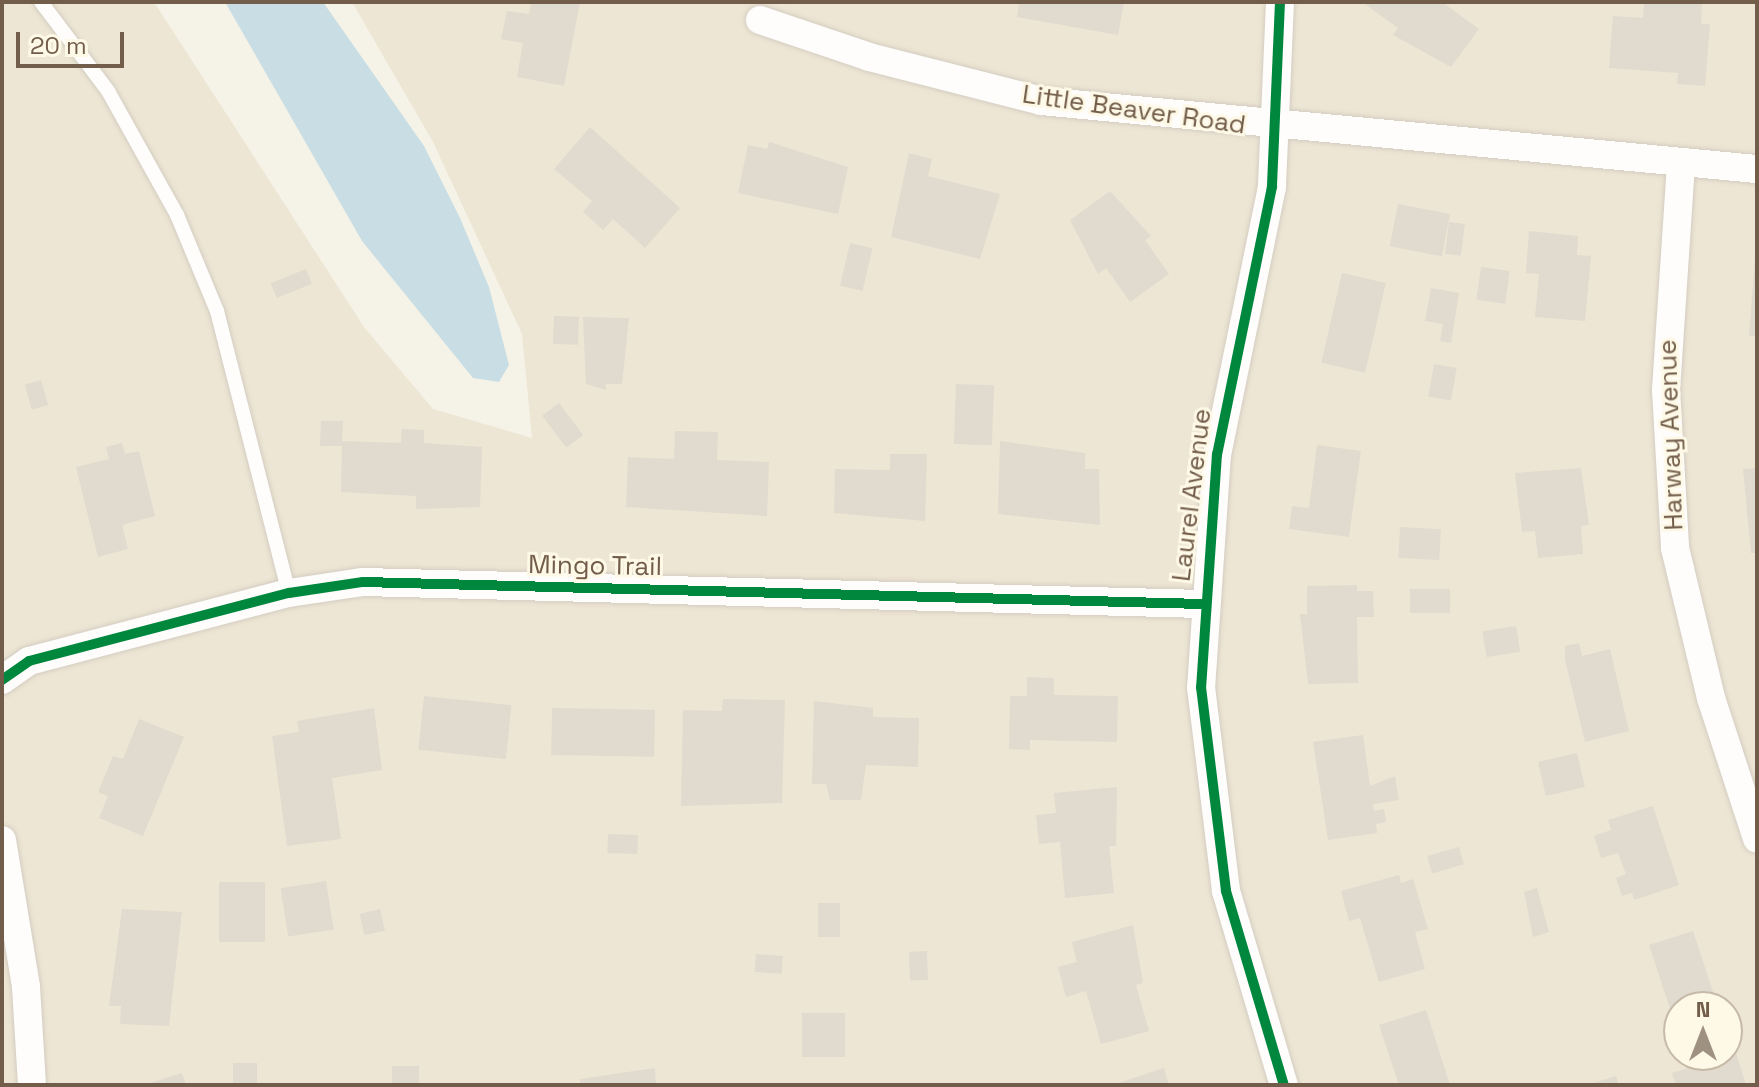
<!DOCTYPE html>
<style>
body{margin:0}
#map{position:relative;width:1759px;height:1087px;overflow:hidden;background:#f5f2e7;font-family:"Space Grotesk",sans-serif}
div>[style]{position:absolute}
.residential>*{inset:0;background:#eee6d4}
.water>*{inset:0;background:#c9dee4}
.building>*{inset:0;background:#e1dacf;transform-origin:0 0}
.roads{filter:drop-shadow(0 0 2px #d3cdc2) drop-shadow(0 0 2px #d3cdc2)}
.service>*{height:14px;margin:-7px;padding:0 7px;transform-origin:7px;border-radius:7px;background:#fefdfb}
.minor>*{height:28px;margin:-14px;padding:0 14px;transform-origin:14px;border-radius:14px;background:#fefdfb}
.cycleway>*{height:10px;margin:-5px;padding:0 5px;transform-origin:5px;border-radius:5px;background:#00873e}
span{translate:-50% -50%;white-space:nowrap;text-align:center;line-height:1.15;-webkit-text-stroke:6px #fef8e6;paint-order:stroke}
.street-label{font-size:26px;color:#715d49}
.frame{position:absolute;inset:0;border:4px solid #715d49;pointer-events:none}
.north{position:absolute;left:1663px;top:991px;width:80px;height:80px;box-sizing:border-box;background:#fef8e6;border:2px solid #c6baa7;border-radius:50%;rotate:0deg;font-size:22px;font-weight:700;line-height:32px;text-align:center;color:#715d49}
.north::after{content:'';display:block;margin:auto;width:28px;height:36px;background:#9f9180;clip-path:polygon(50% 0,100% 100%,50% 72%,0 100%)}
.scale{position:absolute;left:16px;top:32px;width:108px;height:36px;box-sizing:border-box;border:4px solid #715d49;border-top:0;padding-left:10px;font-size:24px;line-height:28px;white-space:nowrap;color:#715d49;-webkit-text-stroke:6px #fef8e6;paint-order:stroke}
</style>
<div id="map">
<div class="residential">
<div style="clip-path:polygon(evenodd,2px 2px,154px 2px,364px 327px,433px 409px,532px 438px,522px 334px,433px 142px,352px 2px,1757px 2px,1757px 1085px,2px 1085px,2px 2px,1679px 1007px,1727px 1007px,1727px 1055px,1679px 1055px,1679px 1007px)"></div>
</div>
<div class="water">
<div style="clip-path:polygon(225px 2px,323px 2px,424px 146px,460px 218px,489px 287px,509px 365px,499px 382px,473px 378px,362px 241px)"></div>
</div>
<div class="building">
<div style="clip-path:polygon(531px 2px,580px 2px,564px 86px,517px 77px,523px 43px,501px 39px,507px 11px,529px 14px)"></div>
<div style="clip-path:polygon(1019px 2px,1124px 2px,1118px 35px,1017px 17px)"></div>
<div style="clip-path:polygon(1362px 2px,1442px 2px,1479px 29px,1451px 67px,1393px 35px,1398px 28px)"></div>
<div style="clip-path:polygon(1644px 2px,1702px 2px,1701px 24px,1710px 24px,1705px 86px,1677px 84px,1678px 73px,1609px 68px,1613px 16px,1643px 18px)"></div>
<div style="clip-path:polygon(590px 127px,680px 208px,645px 248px,613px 219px,603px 230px,583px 212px,592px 201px,554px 169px)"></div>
<div style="clip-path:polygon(769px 142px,848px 167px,838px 214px,738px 193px,748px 145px,767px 149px)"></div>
<div style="clip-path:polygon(909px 153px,932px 159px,928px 176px,1000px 194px,980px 259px,891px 237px)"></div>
<div style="clip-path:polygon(1110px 191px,1151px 236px,1145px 240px,1169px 274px,1130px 302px,1106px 268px,1098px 274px,1070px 220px)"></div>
<div style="left:1398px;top:204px;width:53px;height:43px;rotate:11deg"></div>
<div style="left:1449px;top:222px;width:16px;height:32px;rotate:7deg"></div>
<div style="clip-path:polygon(1529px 231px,1578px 236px,1577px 255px,1591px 256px,1585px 321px,1535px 317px,1539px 274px,1526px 273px)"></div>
<div style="left:850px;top:243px;width:23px;height:44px;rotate:13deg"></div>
<div style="clip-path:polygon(1755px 256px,1757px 257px,1757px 336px,1749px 336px)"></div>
<div style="left:1481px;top:267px;width:29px;height:33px;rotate:8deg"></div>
<div style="left:306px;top:269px;width:16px;height:38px;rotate:68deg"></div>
<div style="left:1342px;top:273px;width:45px;height:92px;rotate:13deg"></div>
<div style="clip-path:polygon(1431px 288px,1459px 293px,1451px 343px,1440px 341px,1443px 324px,1425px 321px)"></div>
<div style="left:554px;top:316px;width:25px;height:28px;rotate:2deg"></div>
<div style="clip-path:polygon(583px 317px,629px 318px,622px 384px,606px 384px,606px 390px,586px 384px)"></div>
<div style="left:1434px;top:364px;width:23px;height:33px;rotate:10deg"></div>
<div style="left:41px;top:380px;width:26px;height:17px;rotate:74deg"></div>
<div style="left:956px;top:384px;width:38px;height:60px;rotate:2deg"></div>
<div style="left:559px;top:403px;width:40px;height:21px;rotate:53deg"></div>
<div style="clip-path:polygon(321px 421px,343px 421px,342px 441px,401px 443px,402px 429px,424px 430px,424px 443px,482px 447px,480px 507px,416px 509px,416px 496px,341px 492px,342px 446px,320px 446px)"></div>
<div style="clip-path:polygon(675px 431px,718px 432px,717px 460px,769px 462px,767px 516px,626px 507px,628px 457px,674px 459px)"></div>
<div style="clip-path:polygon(1000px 441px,1085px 453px,1085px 469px,1099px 469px,1100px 525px,998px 514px)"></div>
<div style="clip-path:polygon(122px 443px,125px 454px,139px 451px,155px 516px,122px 525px,128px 549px,98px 557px,76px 467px,109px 459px,106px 447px)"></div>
<div style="clip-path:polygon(1317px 445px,1361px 451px,1349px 537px,1289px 529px,1292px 506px,1309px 508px)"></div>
<div style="clip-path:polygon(890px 454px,927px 454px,925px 521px,834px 513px,835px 469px,890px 470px)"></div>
<div style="clip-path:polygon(1581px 468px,1589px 525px,1581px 526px,1583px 554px,1538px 558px,1535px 531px,1522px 532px,1515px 473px)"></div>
<div style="clip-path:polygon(1757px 468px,1757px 553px,1751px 553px,1743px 469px)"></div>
<div style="left:1400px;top:527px;width:41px;height:31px;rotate:3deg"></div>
<div style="clip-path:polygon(1357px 585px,1357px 591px,1373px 591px,1374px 617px,1357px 617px,1358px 683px,1308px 684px,1300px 614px,1307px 614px,1307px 586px)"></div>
<div style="left:1450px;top:589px;width:24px;height:40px;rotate:90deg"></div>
<div style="left:1516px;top:626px;width:26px;height:34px;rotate:81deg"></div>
<div style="clip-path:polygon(1579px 643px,1582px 656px,1610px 649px,1629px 731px,1585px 742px,1565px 660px,1565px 646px)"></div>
<div style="clip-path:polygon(1027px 677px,1054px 678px,1054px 695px,1118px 696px,1117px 742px,1030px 740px,1030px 750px,1009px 749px,1010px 696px,1027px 696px)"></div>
<div style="left:424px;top:696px;width:88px;height:54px;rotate:6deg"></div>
<div style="clip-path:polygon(723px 699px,785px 700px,782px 803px,681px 806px,683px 710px,722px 711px)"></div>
<div style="clip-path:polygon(814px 701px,873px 708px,873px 717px,919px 718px,918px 767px,866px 765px,861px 800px,830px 800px,826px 784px,812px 784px)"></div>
<div style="clip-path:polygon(374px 708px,382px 770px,332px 778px,341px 839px,287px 846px,272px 736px,299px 732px,297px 721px)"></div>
<div style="left:552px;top:708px;width:103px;height:47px;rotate:1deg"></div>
<div style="clip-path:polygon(139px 719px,184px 737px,143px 836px,99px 818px,108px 796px,98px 792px,113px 756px,123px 759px)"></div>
<div style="clip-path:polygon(1363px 735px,1370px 786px,1395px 776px,1399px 800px,1373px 804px,1374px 811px,1384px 809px,1386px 822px,1376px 824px,1377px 833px,1328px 840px,1313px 742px)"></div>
<div style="left:1577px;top:753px;width:35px;height:40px;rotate:77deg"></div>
<div style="clip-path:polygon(1117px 787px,1116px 846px,1109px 846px,1114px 893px,1065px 898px,1060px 842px,1039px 844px,1036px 815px,1056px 813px,1054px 793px)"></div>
<div style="clip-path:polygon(1653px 806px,1679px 885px,1634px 900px,1632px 893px,1622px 896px,1616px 878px,1626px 874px,1618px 853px,1601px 858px,1594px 836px,1611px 830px,1608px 820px)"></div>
<div style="left:608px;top:834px;width:30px;height:19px;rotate:2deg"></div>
<div style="left:1459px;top:847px;width:18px;height:33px;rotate:74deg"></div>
<div style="clip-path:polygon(1399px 875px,1401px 883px,1413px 879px,1428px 929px,1415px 932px,1425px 969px,1379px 982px,1360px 918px,1349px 921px,1341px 891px)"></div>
<div style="left:326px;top:881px;width:49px;height:46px;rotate:81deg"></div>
<div style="left:265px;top:882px;width:60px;height:46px;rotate:90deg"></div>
<div style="clip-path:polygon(1537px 888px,1549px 932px,1533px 937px,1524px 892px)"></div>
<div style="left:818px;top:903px;width:22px;height:34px"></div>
<div style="clip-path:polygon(122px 909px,182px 912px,169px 1026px,120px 1024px,121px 1006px,109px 1006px)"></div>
<div style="left:380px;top:909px;width:22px;height:21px;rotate:77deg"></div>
<div style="clip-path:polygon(1133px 925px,1143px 983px,1136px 985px,1149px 1031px,1101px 1044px,1086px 991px,1066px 997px,1058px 967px,1077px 962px,1072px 942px)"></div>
<div style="clip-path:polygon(1693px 931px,1718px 1007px,1679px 1007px,1675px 1024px,1649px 945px)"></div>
<div style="left:927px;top:951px;width:29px;height:18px;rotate:88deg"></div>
<div style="left:756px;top:954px;width:27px;height:18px;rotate:4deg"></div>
<div style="clip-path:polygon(1426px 1010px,1450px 1085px,1399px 1085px,1379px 1025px)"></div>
<div style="left:802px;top:1013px;width:43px;height:44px"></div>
<div style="clip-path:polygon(1736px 1053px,1746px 1085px,1676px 1085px,1672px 1073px)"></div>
<div style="left:233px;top:1063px;width:24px;height:22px"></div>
<div style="left:392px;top:1066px;width:27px;height:19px"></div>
<div style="clip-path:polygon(655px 1068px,656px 1085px,580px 1085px,580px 1079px)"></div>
<div style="clip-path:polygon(1164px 1068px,1169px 1085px,1115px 1085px,1115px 1084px)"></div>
<div style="clip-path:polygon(182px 1073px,186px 1085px,147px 1085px,147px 1084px)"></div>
<div style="clip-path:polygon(1616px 1076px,1619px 1085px,1590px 1085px,1590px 1084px)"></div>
</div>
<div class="roads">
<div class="service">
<div style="left:41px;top:2px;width:111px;rotate:53deg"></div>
<div style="left:108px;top:91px;width:142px;rotate:60.9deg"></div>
<div style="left:177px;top:215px;width:104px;rotate:67.4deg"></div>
<div style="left:217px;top:311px;width:291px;rotate:75.7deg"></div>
</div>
<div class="minor">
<div style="left:1280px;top:2px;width:185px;rotate:92.5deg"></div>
<div style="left:1272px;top:187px;width:273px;rotate:101.6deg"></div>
<div style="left:1217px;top:454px;width:234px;rotate:93.9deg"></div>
<div style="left:1201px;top:687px;width:206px;rotate:83deg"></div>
<div style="left:1226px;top:891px;width:202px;rotate:73.4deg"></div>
<div style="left:760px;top:20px;width:115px;rotate:18.7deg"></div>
<div style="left:869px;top:57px;width:178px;rotate:14.3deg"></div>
<div style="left:1041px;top:101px;width:719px;rotate:5.43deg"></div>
<div style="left:1681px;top:164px;width:226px;rotate:93.8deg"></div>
<div style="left:1666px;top:390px;width:158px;rotate:86.7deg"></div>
<div style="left:1675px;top:548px;width:154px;rotate:76.5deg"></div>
<div style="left:1711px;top:698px;width:148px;rotate:71.9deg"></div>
<div style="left:2px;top:680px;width:33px;rotate:-35deg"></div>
<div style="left:29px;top:661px;width:269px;rotate:-14.7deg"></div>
<div style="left:289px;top:593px;width:75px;rotate:-8.5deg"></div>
<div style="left:363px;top:582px;width:839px;rotate:1.5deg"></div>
<div style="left:2px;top:840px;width:149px;rotate:80.7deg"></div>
<div style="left:26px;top:987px;width:98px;rotate:86.5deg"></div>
</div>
</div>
<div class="cycleway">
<div style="left:1280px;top:2px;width:185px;rotate:92.5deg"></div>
<div style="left:1272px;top:187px;width:273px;rotate:101.6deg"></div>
<div style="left:1217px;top:454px;width:234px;rotate:93.9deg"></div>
<div style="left:1201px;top:687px;width:206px;rotate:83deg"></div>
<div style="left:1226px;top:891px;width:202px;rotate:73.4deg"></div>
<div style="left:2px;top:680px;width:33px;rotate:-35deg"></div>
<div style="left:29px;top:661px;width:269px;rotate:-14.7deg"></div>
<div style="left:289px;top:593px;width:75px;rotate:-8.5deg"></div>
<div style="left:363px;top:582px;width:839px;rotate:1.5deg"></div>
</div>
<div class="street-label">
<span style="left:1134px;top:110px;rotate:8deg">Little Beaver Road</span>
<span style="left:1671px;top:435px;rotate:-92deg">Harway Avenue</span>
<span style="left:1192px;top:495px;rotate:-83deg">Laurel Avenue</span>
<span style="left:595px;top:566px;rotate:1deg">Mingo Trail</span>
</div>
<div class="frame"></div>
<div class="north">N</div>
<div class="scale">20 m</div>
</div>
